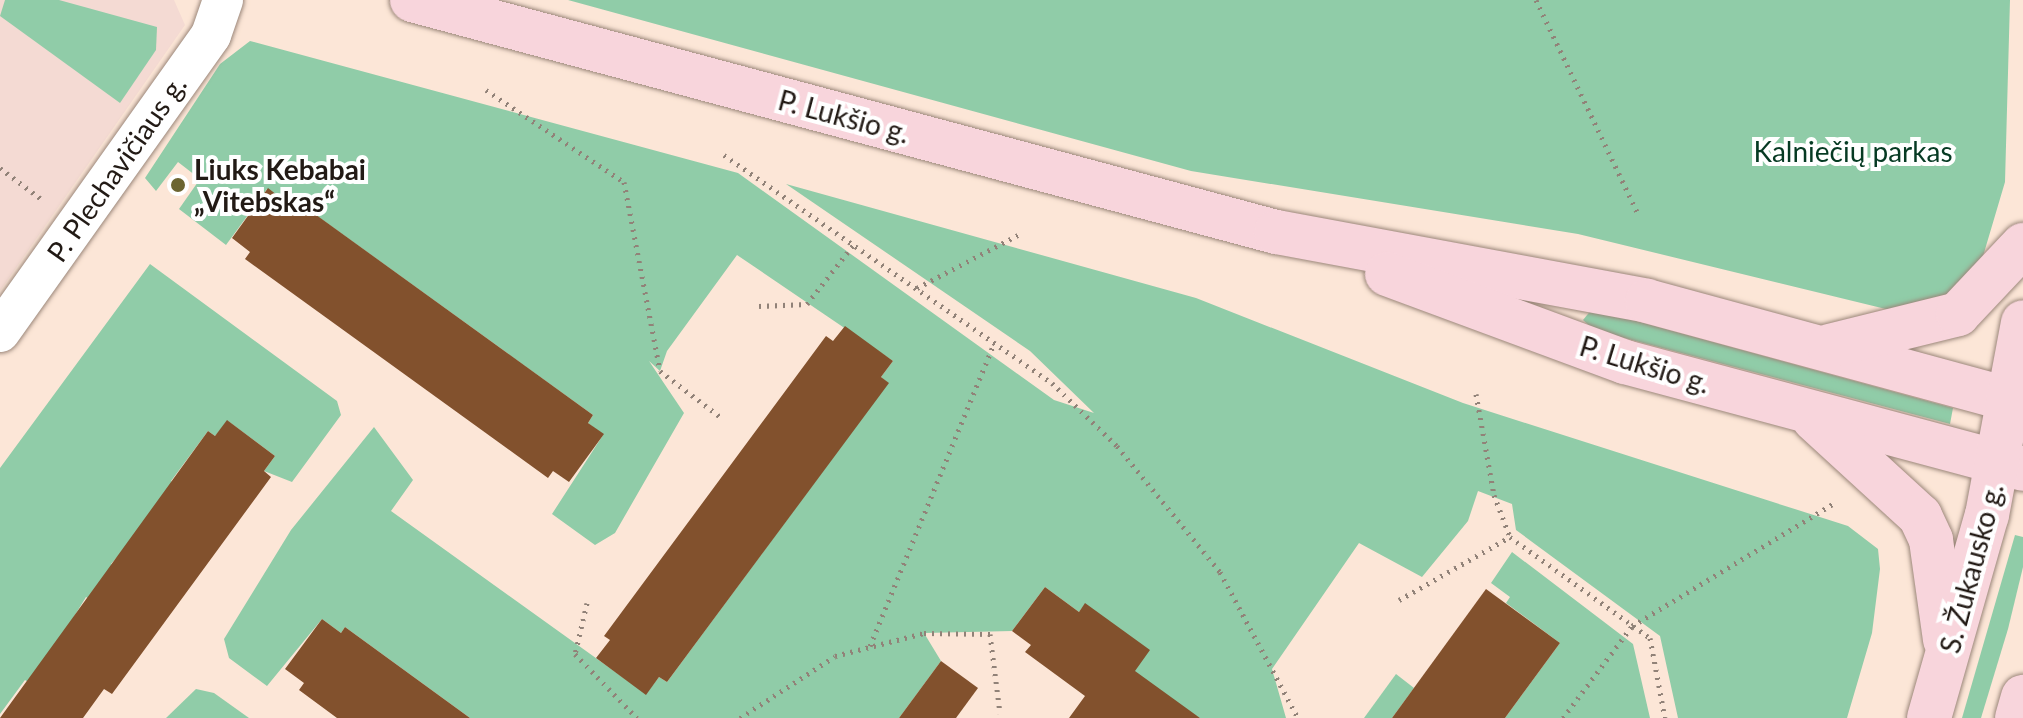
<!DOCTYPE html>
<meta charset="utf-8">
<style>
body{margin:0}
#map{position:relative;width:2023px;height:718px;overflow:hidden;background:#fce6d7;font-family:Lato,sans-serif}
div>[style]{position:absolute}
.commercial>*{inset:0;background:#f4dad3}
.green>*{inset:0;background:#90cca8}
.building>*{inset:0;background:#82512d}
.path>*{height:5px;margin-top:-2.5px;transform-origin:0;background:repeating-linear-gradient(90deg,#918278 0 2px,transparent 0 8px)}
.roads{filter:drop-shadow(0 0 2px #9b877a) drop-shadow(0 0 2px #9b877a)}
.minor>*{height:40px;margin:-20px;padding:0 20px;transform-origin:20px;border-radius:20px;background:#fff}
.secondary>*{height:44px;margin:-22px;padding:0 22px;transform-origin:22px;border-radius:22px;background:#f8d5dc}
.dots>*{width:22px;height:22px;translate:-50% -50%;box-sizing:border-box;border:4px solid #fff;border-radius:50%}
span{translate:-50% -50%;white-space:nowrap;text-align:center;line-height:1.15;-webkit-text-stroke:8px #fff;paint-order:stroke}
.street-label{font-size:28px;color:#221a15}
.park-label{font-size:28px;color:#063a23}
.poi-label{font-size:28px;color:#221a15;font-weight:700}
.left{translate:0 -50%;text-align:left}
</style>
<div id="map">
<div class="commercial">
<div style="clip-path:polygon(0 0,174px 0,185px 25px,0 291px)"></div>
</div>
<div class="green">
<div style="clip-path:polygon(5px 0,59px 0,157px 27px,156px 50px,120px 103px,0 16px)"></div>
<div style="clip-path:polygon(568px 0,2010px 0,2005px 182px,1981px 263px,1935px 306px,1894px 311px,1578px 234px,1191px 171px)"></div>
<div style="clip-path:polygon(250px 41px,738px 173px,1054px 400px,1094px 413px,1030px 351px,786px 184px,1196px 298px,1463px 403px,1848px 526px,1878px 549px,1880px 569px,1872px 633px,1847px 718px,1678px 718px,1660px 636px,1516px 530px,1512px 504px,1478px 491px,1468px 521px,1422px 577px,1359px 543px,1272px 669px,1286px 718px,1200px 718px,1128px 680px,1085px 604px,1079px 612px,1045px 587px,1012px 631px,924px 633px,941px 661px,899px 718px,470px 718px,345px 627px,341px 633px,322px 619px,267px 686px,229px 658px,224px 639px,291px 530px,374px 427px,413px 480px,391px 511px,646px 694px,659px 677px,667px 682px,888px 383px,881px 377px,893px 361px,737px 255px,667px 351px,660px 371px,649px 361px,684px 413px,615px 533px,595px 545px,552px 514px,603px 435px,588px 423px,593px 415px,291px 197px,286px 202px,267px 189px,226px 245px,179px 209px,200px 179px,178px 162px,156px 191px,145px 178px,220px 64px)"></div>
<div style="clip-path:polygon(150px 264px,337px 401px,341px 415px,292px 482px,264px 471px,275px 456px,228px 421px,215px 436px,208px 431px,171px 481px,178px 487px,111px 564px,118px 570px,94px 602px,86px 597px,32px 685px,25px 680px,0 714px,0 468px)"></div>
<div style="clip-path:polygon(1592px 309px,1953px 408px,1950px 424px,1594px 330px,1583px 320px)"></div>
<div style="clip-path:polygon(2015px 535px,2023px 537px,2023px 567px,2008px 629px,1981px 718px,1962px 718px)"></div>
<div style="clip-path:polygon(1512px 552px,1633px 644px,1650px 718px,1505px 718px,1560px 643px,1506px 603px,1510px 597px,1491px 583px)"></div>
<div style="clip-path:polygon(1396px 674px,1414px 688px,1392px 718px,1364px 718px)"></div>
<div style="clip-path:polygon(196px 689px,214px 693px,249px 718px,166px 718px)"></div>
</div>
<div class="building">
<div style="clip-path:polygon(268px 188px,286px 202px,290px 196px,593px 415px,588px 423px,604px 434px,569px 482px,553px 471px,548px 478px,245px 259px,250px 252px,232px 238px)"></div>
<div style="clip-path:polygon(845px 326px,893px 361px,881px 377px,889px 383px,667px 682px,659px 677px,646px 695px,596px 658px,610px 640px,604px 636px,826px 336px,833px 341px)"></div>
<div style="clip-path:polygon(227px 420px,275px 456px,264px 471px,271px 477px,112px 694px,104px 689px,83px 718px,0 718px,208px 431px,215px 436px)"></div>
<div style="clip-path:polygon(1045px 587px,1079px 612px,1085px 603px,1150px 650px,1135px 671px,1200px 718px,1069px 718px,1085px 696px,1025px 652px,1031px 645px,1012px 631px)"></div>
<div style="clip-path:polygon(1486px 589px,1560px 643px,1505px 718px,1392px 718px)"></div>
<div style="clip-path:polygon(322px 619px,341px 633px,345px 627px,470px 718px,337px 718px,299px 690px,304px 683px,285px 669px)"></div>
<div style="clip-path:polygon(941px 661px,978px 688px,956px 718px,899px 718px)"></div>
</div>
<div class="path">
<div style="left:1536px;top:0;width:237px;rotate:64.5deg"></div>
<div style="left:486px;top:90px;width:166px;rotate:33.7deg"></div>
<div style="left:624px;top:182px;width:192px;rotate:79.2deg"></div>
<div style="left:660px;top:371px;width:78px;rotate:37.2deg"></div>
<div style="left:724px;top:155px;width:399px;rotate:34.8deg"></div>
<div style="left:1052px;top:383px;width:91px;rotate:44.1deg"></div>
<div style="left:1117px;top:446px;width:163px;rotate:50.7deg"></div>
<div style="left:1220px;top:572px;width:166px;rotate:61.9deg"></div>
<div style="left:0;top:168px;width:55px;rotate:36.9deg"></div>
<div style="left:917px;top:288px;width:116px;rotate:-27.7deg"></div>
<div style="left:759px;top:306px;width:48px;rotate:-2.4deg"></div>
<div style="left:807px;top:304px;width:76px;rotate:-51.9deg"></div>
<div style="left:1476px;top:394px;width:103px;rotate:79.9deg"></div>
<div style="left:1494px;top:495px;width:45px;rotate:69.1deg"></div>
<div style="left:1510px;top:537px;width:173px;rotate:35.8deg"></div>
<div style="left:1650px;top:638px;width:81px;rotate:79.4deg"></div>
<div style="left:1399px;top:600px;width:128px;rotate:-29.6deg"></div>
<div style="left:587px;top:603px;width:52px;rotate:103.2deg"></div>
<div style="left:575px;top:654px;width:89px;rotate:45.9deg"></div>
<div style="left:870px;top:646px;width:327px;rotate:-67.7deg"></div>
<div style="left:740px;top:718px;width:113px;rotate:-33.1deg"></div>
<div style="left:835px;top:656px;width:92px;rotate:-14.5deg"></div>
<div style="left:924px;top:633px;width:66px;rotate:0.9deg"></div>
<div style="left:990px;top:634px;width:80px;rotate:82.8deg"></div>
<div style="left:1563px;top:718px;width:115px;rotate:-53.1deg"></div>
<div style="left:1632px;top:626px;width:235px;rotate:-31.3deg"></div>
</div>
<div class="roads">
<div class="minor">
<div style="left:0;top:332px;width:364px;rotate:-54.6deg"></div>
<div style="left:211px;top:35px;width:37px;rotate:-71deg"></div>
</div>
<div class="secondary">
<div style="left:412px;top:0;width:895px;rotate:15.03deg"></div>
<div style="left:1276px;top:232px;width:377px;rotate:10.5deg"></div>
<div style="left:1647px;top:301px;width:390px;rotate:15.2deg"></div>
<div style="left:1387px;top:274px;width:254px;rotate:20.3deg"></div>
<div style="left:1625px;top:362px;width:412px;rotate:15deg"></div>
<div style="left:1829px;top:346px;width:133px;rotate:-13.9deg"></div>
<div style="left:1958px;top:314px;width:95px;rotate:-46.7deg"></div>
<div style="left:1814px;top:419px;width:144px;rotate:42.5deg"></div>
<div style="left:1920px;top:516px;width:26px;rotate:65deg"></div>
<div style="left:1931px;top:540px;width:101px;rotate:82deg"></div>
<div style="left:1929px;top:718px;width:211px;rotate:-74.1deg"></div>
<div style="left:1987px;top:515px;width:196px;rotate:-79.4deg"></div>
<div style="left:2017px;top:718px;width:22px;rotate:-74deg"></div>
</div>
</div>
<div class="dots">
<div style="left:178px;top:185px;background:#6c6531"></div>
</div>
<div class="street-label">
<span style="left:844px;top:116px;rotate:15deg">P. Lukšio g.</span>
<span style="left:116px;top:168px;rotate:-55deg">P. Plechavičiaus g.</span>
<span style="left:1645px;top:364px;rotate:17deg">P. Lukšio g.</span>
<span style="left:1971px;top:568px;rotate:-75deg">S. Žukausko g.</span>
</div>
<div class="park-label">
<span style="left:1853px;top:151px">Kalniečių parkas</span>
</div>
<div class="poi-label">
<span class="left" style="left:194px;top:185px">Liuks Kebabai<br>„Vitebskas“</span>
</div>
</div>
